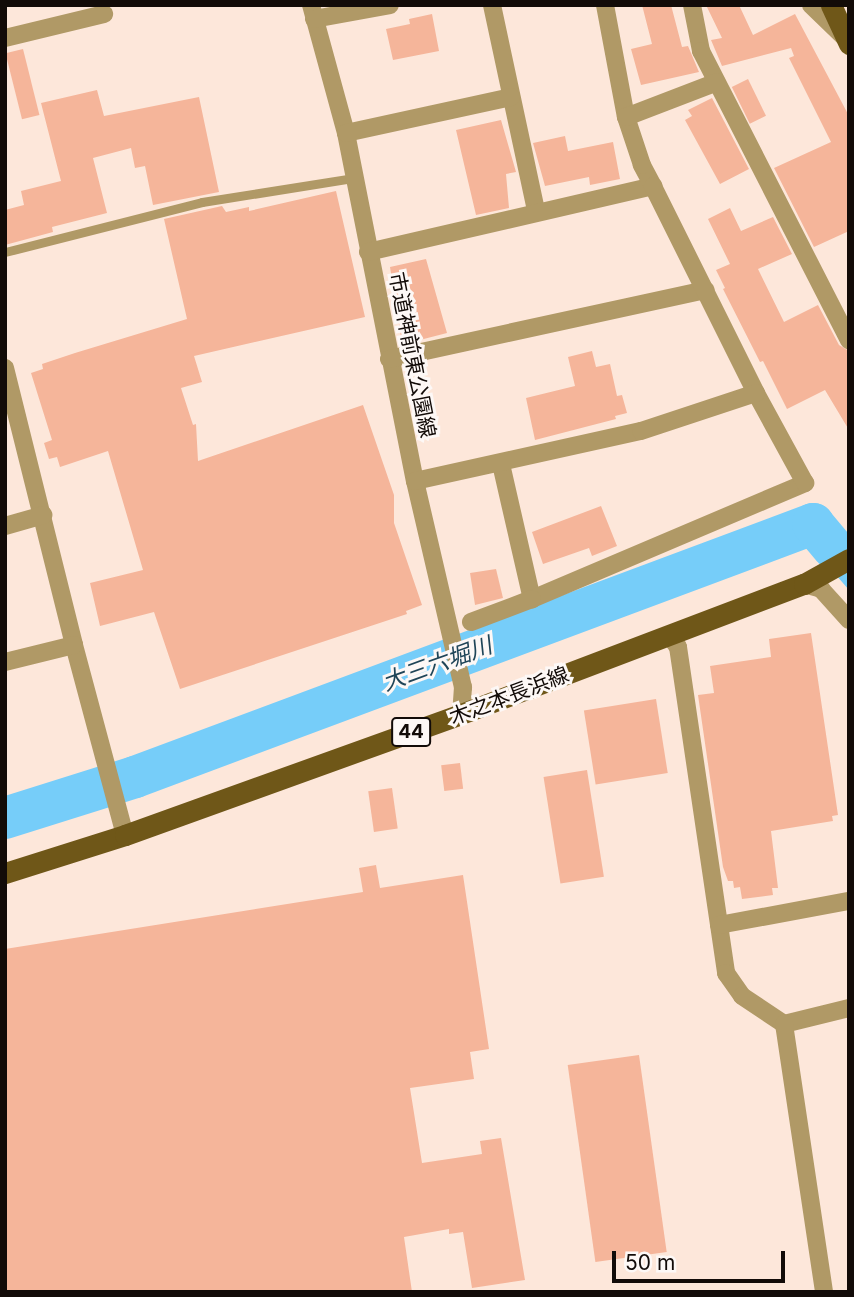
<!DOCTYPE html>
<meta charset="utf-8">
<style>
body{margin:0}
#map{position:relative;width:854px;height:1297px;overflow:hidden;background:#fde7da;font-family:Inter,"Noto Sans JP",sans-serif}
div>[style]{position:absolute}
.water>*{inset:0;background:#76cdf9}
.river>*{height:42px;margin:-21px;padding:0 21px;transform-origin:21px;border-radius:21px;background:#76cdf9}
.building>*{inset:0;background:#f5b59a;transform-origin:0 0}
.lane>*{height:9px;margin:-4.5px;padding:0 4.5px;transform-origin:4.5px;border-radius:4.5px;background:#b09966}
.street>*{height:18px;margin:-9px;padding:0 9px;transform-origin:9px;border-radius:9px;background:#b09966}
.primary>*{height:21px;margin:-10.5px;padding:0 10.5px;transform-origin:10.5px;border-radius:10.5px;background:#6f5718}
span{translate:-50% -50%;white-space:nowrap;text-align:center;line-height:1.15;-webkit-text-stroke:6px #fdf8f6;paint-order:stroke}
.shield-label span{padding:2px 5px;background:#fdf8f6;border:2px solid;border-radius:5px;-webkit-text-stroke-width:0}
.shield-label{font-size:19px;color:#120b08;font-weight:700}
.street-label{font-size:21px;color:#120b08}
.water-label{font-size:23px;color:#1f4558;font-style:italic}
.frame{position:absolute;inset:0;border:7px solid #120b08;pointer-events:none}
.scale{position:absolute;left:612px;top:1251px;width:173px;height:32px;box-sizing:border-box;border:4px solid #120b08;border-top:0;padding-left:9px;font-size:21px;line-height:24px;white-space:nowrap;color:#120b08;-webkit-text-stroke:5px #fdf8f6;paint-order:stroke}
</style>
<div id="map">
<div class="water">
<div style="clip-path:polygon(812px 508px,849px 556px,849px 590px,810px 545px,797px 543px,783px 523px)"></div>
</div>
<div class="river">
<div style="left:5px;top:818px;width:136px;rotate:-17.5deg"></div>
<div style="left:135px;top:777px;width:724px;rotate:-20.46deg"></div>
<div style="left:813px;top:524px;width:31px;rotate:50deg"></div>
</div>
<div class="building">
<div style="clip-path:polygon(642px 5px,671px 5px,682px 47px,688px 46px,699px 72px,641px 85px,631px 49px,652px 44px)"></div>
<div style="clip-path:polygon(706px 5px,739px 5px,753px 35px,795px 14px,849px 116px,849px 231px,814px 247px,774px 168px,831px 142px,789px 58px,794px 56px,791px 48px,722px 66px,711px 40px,722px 38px)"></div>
<div style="clip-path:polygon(432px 14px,439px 51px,393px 60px,386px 29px,410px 24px,409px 19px)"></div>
<div style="left:23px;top:49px;width:68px;height:18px;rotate:76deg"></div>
<div style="left:748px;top:79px;width:41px;height:18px;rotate:64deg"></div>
<div style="clip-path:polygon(97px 90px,104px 116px,199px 97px,219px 192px,153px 205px,145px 166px,135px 168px,131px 148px,93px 158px,107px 213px,52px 227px,53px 232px,5px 245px,5px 210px,24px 205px,21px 191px,61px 181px,41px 103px)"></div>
<div style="clip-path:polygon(712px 98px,749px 169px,720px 184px,685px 120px,692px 116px,688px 110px)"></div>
<div style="clip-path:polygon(501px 120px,516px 172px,506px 174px,509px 208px,476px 215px,456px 130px)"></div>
<div style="clip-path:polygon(565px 136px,568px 151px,613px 142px,620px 179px,590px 185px,589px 177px,545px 186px,533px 143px)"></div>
<div style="clip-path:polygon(336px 191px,365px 317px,194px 356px,202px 382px,181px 388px,193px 425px,196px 424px,198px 461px,363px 405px,394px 495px,394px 523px,422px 605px,406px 611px,407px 614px,180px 689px,154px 612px,100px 626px,90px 583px,143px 570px,108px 451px,60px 467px,57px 457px,49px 459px,44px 443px,52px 440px,31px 373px,43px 369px,42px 364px,75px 353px,187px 319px,164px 219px,222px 206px,226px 212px,249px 207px,249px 211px)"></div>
<div style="clip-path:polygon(730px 208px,741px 231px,773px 217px,792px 254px,758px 269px,784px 322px,818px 305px,839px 345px,849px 351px,849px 430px,825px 390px,787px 409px,763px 361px,760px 362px,723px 289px,725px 288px,716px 270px,730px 264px,708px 219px)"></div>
<div style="clip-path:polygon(426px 259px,447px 333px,412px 342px,411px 335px,401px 337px,390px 267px)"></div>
<div style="clip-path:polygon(592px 351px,596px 367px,610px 364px,617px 396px,622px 395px,627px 413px,615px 416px,616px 419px,535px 440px,526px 398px,575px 386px,568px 357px)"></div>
<div style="clip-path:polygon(601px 506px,617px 546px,592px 556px,589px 548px,543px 564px,532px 532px)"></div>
<div style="clip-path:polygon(496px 569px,503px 598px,475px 605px,470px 573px)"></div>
<div style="clip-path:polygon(811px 633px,838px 815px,832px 816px,833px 821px,771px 831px,778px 888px,772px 888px,773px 895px,742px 899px,740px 887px,734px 888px,733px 881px,728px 881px,723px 867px,698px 695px,714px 693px,710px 666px,771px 657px,769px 639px)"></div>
<div style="left:656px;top:699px;width:75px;height:73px;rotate:81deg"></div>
<div style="left:460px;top:763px;width:26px;height:19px;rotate:83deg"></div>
<div style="left:587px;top:770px;width:108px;height:44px;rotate:81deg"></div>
<div style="left:392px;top:788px;width:41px;height:24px;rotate:82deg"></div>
<div style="clip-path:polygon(376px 865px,380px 888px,463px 875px,489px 1049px,470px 1052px,474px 1079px,410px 1088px,422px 1163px,482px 1154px,480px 1141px,501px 1138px,525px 1280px,472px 1288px,463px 1232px,449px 1234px,449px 1229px,404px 1237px,412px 1292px,5px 1292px,5px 949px,363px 892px,359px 868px)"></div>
<div style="left:639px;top:1055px;width:199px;height:72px;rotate:82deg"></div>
</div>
<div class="lane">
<div style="left:5px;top:252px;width:203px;rotate:-14.2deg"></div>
<div style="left:202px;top:202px;width:154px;rotate:-9deg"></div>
</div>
<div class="street">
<div style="left:311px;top:5px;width:133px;rotate:74.7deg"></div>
<div style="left:346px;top:133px;width:355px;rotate:78.8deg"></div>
<div style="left:415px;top:481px;width:212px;rotate:76.9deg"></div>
<div style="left:463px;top:687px;width:27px;rotate:94deg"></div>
<div style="left:492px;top:5px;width:211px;rotate:77.9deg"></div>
<div style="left:605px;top:5px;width:114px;rotate:79.4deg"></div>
<div style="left:692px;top:5px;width:47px;rotate:78.9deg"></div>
<div style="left:701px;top:51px;width:325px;rotate:62.9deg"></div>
<div style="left:811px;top:5px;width:45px;rotate:44.1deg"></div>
<div style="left:314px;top:19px;width:77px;rotate:-10.4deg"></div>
<div style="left:5px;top:38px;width:102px;rotate:-13.6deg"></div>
<div style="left:346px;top:133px;width:169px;rotate:-12.3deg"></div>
<div style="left:368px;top:252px;width:293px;rotate:-13deg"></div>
<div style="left:653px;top:186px;width:24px;rotate:-118deg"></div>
<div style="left:642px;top:165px;width:51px;rotate:-108.4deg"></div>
<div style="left:626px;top:117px;width:97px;rotate:-21deg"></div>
<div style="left:389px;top:359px;width:324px;rotate:-12.3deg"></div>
<div style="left:5px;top:368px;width:285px;rotate:76deg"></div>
<div style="left:74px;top:645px;width:197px;rotate:75deg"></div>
<div style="left:501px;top:464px;width:139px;rotate:77.1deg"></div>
<div style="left:532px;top:599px;width:297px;rotate:-23deg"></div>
<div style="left:805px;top:483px;width:102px;rotate:-118.6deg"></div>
<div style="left:756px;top:393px;width:231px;rotate:-116.5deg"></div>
<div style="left:415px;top:481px;width:231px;rotate:-12.5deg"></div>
<div style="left:641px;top:431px;width:121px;rotate:-18.3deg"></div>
<div style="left:5px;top:526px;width:40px;rotate:-16deg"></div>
<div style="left:804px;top:584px;width:18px;rotate:16deg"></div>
<div style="left:821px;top:589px;width:42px;rotate:47.9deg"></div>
<div style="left:471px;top:622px;width:65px;rotate:-20.7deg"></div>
<div style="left:669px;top:635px;width:15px;rotate:53deg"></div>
<div style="left:678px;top:647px;width:330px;rotate:81.6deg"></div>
<div style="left:726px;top:973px;width:28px;rotate:55deg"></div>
<div style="left:742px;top:996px;width:50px;rotate:33.7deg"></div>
<div style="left:784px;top:1024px;width:67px;rotate:-13.8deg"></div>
<div style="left:5px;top:662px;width:71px;rotate:-13.8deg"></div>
<div style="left:719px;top:925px;width:132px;rotate:-10.5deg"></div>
<div style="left:784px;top:1024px;width:271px;rotate:81.5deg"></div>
</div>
<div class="primary">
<div style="left:831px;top:5px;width:43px;rotate:65.2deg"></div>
<div style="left:5px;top:873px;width:126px;rotate:-17.6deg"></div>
<div style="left:125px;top:835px;width:357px;rotate:-19.8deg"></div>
<div style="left:461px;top:714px;width:367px;rotate:-20.8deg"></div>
<div style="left:804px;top:584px;width:51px;rotate:-29.1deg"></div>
</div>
<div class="shield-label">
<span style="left:411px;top:732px">44</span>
</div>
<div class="street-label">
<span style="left:412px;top:355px;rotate:79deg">市道神前東公園線</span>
<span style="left:509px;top:696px;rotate:-21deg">木之本長浜線</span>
</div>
<div class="water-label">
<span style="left:437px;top:664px;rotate:-20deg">大三六堀川</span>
</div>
<div class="frame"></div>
<div class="scale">50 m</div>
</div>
